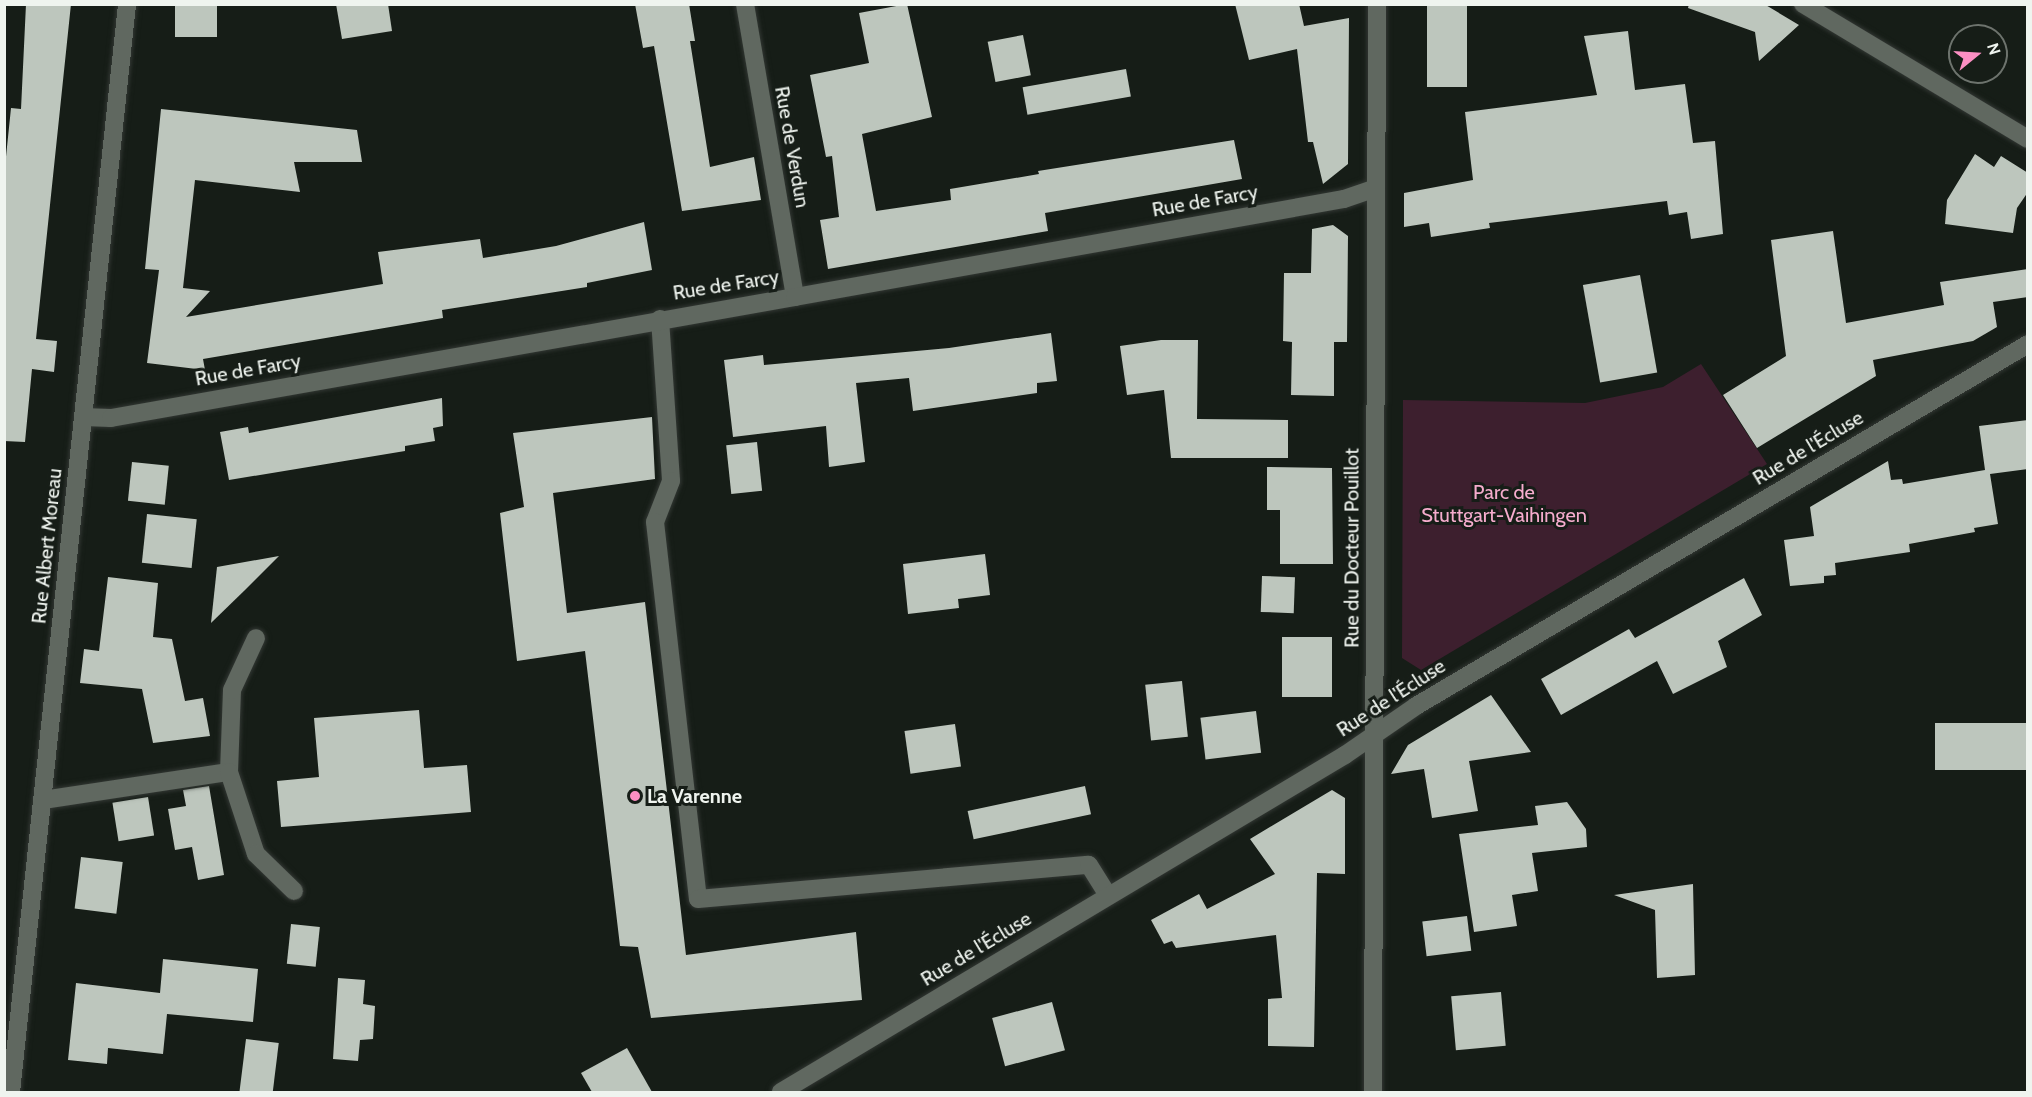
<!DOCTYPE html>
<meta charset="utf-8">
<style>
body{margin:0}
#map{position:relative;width:2032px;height:1097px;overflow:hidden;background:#161d17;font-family:Cabin,sans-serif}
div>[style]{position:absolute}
.green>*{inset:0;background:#3d1f2e}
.building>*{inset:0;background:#bdc6bd;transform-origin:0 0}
.roads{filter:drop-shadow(0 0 2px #323733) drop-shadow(0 0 2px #323733)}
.minor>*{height:18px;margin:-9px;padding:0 9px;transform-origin:9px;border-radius:9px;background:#606860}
.dots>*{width:16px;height:16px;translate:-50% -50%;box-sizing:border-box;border:3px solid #161d17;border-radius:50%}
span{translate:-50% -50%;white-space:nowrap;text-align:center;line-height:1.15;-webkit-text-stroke:6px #161d17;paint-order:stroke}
.street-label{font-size:20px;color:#eff4ef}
.park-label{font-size:20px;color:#f5accd}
.poi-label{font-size:20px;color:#eff4ef;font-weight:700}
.left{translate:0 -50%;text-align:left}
.frame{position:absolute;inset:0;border:6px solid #eff4ef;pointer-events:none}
.north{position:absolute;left:1948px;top:24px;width:60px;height:60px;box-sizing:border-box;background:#161d17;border:2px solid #6d736d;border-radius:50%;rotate:72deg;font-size:16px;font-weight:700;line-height:24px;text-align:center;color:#eff4ef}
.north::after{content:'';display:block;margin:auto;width:21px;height:27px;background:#fc8fc3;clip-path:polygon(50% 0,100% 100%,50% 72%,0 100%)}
</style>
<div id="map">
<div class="green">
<div style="clip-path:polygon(1701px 364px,1767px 464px,1421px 670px,1402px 658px,1403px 400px,1585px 403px,1663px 387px)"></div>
</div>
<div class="building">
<div style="clip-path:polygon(26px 4px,71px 4px,36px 339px,57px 341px,54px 372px,32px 369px,25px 442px,4px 441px,4px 176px,11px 108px,21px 109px)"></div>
<div style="left:175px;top:4px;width:42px;height:33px"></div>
<div style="clip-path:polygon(336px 4px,388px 4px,392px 31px,342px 39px)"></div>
<div style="clip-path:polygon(635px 4px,689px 4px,695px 41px,690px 41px,710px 167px,754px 157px,761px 200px,682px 211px,654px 46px,643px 48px)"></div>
<div style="clip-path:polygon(907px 4px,932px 117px,862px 134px,876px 211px,951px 200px,950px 189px,1039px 174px,1038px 171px,1234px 140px,1242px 179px,1045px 213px,1048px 231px,828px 269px,820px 220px,839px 217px,832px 156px,826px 157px,810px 75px,869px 63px,859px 13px)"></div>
<div style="clip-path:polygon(1235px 4px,1299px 4px,1304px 26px,1349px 18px,1348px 164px,1323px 184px,1313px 142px,1308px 142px,1297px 49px,1249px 60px)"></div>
<div style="left:1427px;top:4px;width:40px;height:83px"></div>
<div style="clip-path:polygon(1689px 4px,1764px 4px,1799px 25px,1759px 61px,1755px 32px,1688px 8px)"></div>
<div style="clip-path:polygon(1628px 31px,1635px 90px,1685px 84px,1693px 143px,1715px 141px,1723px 234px,1691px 239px,1687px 212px,1669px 215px,1667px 201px,1489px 223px,1490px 228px,1431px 237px,1429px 223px,1404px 227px,1404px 193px,1473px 180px,1465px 112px,1597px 95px,1584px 36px)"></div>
<div style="left:1023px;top:35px;width:41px;height:36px;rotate:79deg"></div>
<div style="left:1126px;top:69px;width:28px;height:105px;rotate:80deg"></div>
<div style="clip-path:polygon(161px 109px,357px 130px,362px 162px,294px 162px,300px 192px,195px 180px,183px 288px,210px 291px,186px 317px,383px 284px,378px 252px,480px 239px,483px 258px,556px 246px,644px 222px,652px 270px,587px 283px,587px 287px,442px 310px,443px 318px,203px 359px,205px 370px,147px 363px,159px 270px,145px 269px)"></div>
<div style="clip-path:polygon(1975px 154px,1994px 167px,2001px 156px,2028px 173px,2028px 192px,2017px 208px,2013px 233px,1945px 224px,1947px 200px)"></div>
<div style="clip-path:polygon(1333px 225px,1348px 236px,1347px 342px,1334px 342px,1334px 396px,1291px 395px,1292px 342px,1283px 341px,1284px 273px,1311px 273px,1312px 229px)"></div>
<div style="clip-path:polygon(1833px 231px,1846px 323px,1944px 305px,1940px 282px,2028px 269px,2028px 297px,1993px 302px,1997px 327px,1973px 341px,1873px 360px,1876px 376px,1757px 448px,1723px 395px,1786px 356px,1771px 240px)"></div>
<div style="left:1640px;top:275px;width:99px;height:58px;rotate:80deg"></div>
<div style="clip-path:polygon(1051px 333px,1057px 381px,1037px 383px,1037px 393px,913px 411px,909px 378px,856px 383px,865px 462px,829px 467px,826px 426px,733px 437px,724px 360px,763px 355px,764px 365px,949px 348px)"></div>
<div style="clip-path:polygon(1161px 340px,1198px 340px,1197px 419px,1288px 420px,1288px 458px,1171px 458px,1164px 390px,1127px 395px,1120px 346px)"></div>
<div style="clip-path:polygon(442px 398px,443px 426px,433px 428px,435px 441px,405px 446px,405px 451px,229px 480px,220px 432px,248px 427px,249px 433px)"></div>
<div style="clip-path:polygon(652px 417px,655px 479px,553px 493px,567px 613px,645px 602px,686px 955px,856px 932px,862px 1000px,651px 1018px,638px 947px,620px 946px,585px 651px,517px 661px,500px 513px,524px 507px,513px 433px)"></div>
<div style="clip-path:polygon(2028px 420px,2028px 469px,1990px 474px,1998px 524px,1974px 528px,1975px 532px,1909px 544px,1910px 552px,1835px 563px,1836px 575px,1824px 576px,1824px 583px,1790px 586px,1784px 540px,1814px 536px,1810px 507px,1888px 461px,1891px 480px,1902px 479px,1903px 484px,1985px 470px,1979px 426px)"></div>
<div style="left:757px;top:442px;width:49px;height:31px;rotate:84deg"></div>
<div style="left:132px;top:462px;width:37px;height:39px;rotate:6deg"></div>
<div style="clip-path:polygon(1267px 467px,1332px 468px,1333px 564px,1280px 564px,1280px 510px,1267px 510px)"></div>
<div style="left:147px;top:514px;width:50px;height:49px;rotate:6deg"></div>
<div style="clip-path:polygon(985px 554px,990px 595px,958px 599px,959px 608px,908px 614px,903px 564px)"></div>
<div style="clip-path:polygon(279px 556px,246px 589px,211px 623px,217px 567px)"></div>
<div style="left:1262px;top:576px;width:33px;height:36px;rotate:2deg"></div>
<div style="clip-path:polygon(108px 577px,158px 583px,153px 637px,172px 639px,185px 701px,203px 698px,210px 736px,153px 743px,142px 689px,80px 683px,84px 649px,99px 651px)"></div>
<div style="clip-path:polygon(1744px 578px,1762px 615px,1718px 641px,1727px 667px,1673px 694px,1657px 661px,1561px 715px,1541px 679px,1629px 629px,1635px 638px)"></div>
<div style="left:1332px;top:637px;width:60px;height:50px;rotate:90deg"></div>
<div style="left:1182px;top:681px;width:56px;height:37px;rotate:84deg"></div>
<div style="clip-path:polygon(1491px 695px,1531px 752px,1469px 761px,1478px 811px,1432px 818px,1424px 769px,1391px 774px,1408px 745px)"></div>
<div style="clip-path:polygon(419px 710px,424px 768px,467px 765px,471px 812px,281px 827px,277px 781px,319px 777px,314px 718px)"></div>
<div style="left:1256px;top:711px;width:42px;height:56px;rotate:83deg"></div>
<div style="left:2028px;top:723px;width:47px;height:93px;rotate:90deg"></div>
<div style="left:955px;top:724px;width:43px;height:51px;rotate:82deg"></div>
<div style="clip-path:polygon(209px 786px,224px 875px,198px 880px,192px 847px,175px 850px,168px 809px,186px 806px,183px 790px)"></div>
<div style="left:1085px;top:786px;width:29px;height:120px;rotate:78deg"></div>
<div style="clip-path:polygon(1332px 790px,1345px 798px,1345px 874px,1317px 873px,1314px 1047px,1268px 1046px,1268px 999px,1282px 998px,1276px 935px,1176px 948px,1172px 941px,1164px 944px,1151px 920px,1199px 894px,1207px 909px,1275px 874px,1250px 839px)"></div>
<div style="left:148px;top:797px;width:39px;height:36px;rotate:81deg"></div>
<div style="clip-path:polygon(1567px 802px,1586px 829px,1587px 847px,1532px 853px,1538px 891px,1512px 895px,1517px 926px,1474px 932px,1459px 834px,1538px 825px,1535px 806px)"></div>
<div style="left:81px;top:857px;width:42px;height:52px;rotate:7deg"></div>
<div style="clip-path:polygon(1693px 884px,1695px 975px,1657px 978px,1655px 910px,1614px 895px)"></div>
<div style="left:1467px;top:916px;width:35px;height:45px;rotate:83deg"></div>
<div style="left:291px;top:924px;width:29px;height:40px;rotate:6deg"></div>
<div style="clip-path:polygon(163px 959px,258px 969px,253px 1022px,167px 1014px,163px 1054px,108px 1048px,107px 1064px,68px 1060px,76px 983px,160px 993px)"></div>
<div style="clip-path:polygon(338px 978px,365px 980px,363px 1004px,375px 1006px,373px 1039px,360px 1040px,358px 1061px,333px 1059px)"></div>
<div style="left:1501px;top:992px;width:54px;height:50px;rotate:85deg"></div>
<div style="left:1052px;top:1002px;width:50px;height:62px;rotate:75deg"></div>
<div style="left:246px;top:1039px;width:33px;height:53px;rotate:7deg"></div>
<div style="clip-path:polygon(627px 1048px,652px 1092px,592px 1092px,581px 1073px)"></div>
</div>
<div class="roads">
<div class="minor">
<div style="left:745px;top:4px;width:297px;rotate:80.3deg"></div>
<div style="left:1803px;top:4px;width:262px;rotate:31deg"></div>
<div style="left:660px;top:319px;width:162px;rotate:86.1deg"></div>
<div style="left:671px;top:481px;width:44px;rotate:111.3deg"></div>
<div style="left:655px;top:522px;width:379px;rotate:83.5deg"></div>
<div style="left:698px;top:899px;width:392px;rotate:-5deg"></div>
<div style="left:1089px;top:865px;width:36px;rotate:58deg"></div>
<div style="left:83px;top:417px;width:28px;rotate:2deg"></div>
<div style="left:111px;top:418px;width:695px;rotate:-10.03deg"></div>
<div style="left:795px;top:297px;width:558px;rotate:-10.12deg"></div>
<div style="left:1344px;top:199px;width:34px;rotate:-19deg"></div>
<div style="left:229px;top:772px;width:82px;rotate:-87.9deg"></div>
<div style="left:232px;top:690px;width:57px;rotate:-65.2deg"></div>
<div style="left:43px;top:800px;width:188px;rotate:-8.6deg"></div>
<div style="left:229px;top:772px;width:86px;rotate:71.8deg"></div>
<div style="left:256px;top:854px;width:53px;rotate:44.2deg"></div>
<div style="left:11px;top:1092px;width:1094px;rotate:-83.91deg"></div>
<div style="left:781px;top:1092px;width:657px;rotate:-30.86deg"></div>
<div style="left:1345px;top:755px;width:86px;rotate:-34.6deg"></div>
<div style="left:1416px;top:706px;width:711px;rotate:-30.6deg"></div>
<div style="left:1373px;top:1092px;width:1088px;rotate:-89.79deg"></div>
</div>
</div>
<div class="dots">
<div style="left:635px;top:796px;background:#fc8fc3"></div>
</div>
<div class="street-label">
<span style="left:792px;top:147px;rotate:80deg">Rue de Verdun</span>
<span style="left:1205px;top:201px;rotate:-10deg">Rue de Farcy</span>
<span style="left:726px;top:285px;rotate:-9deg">Rue de Farcy</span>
<span style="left:248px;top:370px;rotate:-10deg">Rue de Farcy</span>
<span style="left:1808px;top:448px;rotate:-31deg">Rue de l'Écluse</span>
<span style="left:47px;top:546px;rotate:-84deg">Rue Albert Moreau</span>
<span style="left:1352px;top:548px;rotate:-90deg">Rue du Docteur Pouillot</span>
<span style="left:1391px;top:698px;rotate:-33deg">Rue de l'Écluse</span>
<span style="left:976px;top:949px;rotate:-31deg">Rue de l'Écluse</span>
</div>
<div class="park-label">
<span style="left:1504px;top:504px">Parc de<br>Stuttgart-Vaihingen</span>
</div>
<div class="poi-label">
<span class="left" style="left:647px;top:796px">La Varenne</span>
</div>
<div class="frame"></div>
<div class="north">N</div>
</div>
